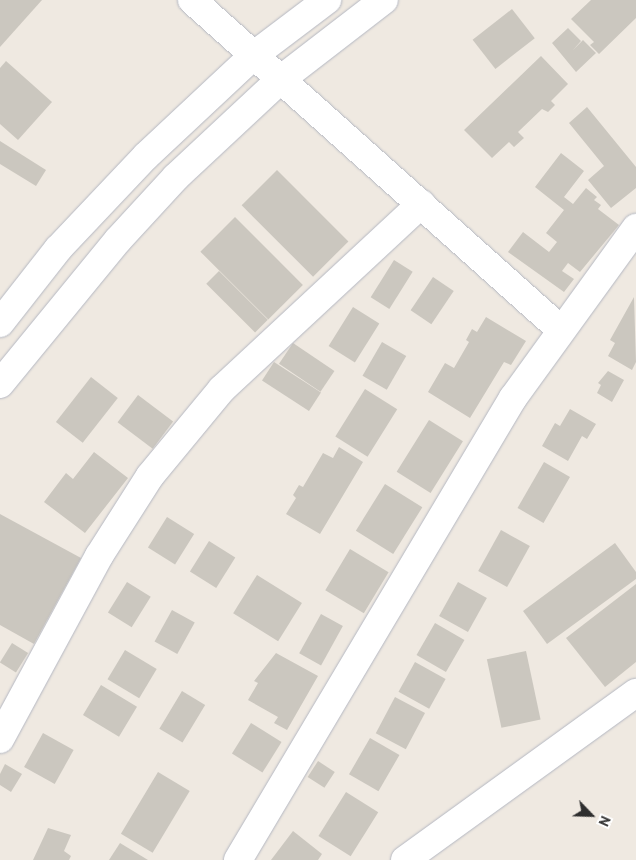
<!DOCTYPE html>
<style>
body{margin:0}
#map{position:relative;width:636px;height:860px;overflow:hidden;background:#efe9e1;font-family:"PT Sans",sans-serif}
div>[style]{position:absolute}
.building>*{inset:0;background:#cbc7bf;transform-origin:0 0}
.roads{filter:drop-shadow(0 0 1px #b4b7c1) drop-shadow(0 0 1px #b4b7c1)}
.minor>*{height:28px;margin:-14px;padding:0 14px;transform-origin:14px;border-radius:14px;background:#fff}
.tertiary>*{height:28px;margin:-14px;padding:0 14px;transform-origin:14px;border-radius:14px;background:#fff}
span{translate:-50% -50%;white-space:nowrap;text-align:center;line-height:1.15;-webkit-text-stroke:5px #fff;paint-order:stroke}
.north{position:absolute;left:566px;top:790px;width:50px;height:50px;-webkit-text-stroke:4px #fff;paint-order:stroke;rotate:114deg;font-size:14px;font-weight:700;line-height:20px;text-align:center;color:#2e2e2e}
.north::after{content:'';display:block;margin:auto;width:18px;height:22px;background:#2e2e2e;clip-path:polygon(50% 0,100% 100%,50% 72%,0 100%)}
</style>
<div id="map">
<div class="building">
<div style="clip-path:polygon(0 0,42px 0,0 47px)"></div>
<div style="clip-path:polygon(591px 0,636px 0,636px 18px,599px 54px,590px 45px,594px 42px,571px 19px)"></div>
<div style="left:512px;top:9px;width:37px;height:50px;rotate:52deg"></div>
<div style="clip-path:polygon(568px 28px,581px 41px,573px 50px,583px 40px,596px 53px,576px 72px,552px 43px)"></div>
<div style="clip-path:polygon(541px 56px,568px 84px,551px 101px,555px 105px,548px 112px,542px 109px,518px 132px,524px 138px,514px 147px,509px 142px,492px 158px,464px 130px)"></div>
<div style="clip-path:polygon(6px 61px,52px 102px,18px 140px,0 124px,0 68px)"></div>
<div style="clip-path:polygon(587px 107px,636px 167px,636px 188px,611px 208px,588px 180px,604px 166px,569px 123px)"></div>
<div style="clip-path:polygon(0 141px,46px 170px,36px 186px,0 164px)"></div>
<div style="clip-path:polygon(561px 153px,584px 171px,564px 197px,573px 204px,586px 188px,597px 197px,594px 200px,601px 205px,598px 209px,619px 225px,580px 272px,568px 263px,562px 271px,574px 279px,564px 292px,508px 252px,523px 232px,549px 252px,557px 242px,546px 233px,564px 210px,535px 187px)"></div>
<div style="left:277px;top:170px;width:101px;height:50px;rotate:45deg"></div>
<div style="left:235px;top:217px;width:96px;height:49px;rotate:45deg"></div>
<div style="left:394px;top:260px;width:22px;height:44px;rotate:32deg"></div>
<div style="left:219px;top:271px;width:69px;height:18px;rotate:45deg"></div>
<div style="left:433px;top:277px;width:25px;height:40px;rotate:34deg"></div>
<div style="clip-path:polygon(634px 297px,636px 362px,632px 370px,608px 356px,615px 343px,610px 340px)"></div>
<div style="left:353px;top:307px;width:31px;height:46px;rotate:32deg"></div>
<div style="clip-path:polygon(486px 317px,526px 341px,511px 365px,504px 362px,470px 418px,428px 392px,445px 363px,454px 368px,469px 342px,466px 340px,472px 329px,477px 332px)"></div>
<div style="left:382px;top:342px;width:28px;height:39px;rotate:30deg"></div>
<div style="left:293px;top:343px;width:50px;height:25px;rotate:34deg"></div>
<div style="left:274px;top:362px;width:56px;height:22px;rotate:33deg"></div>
<div style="clip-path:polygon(608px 371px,624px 380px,612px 402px,597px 393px,601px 385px,598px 383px)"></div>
<div style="left:91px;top:377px;width:34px;height:57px;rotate:38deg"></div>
<div style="left:365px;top:389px;width:38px;height:56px;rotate:32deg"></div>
<div style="left:138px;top:395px;width:44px;height:34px;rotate:37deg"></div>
<div style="clip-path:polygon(570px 409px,596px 424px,587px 439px,582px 436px,568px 461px,542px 446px,555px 423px,560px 426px)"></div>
<div style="left:429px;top:420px;width:40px;height:61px;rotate:32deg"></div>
<div style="clip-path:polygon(339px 447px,363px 462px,320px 534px,286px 514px,296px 498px,293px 495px,299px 485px,303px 487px,323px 453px,333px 458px)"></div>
<div style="clip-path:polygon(94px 452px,128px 478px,85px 533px,44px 502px,66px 473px,73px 479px)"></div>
<div style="left:544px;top:462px;width:30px;height:53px;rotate:30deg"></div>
<div style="left:385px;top:484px;width:44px;height:55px;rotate:32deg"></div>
<div style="clip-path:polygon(0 514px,81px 558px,34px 644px,0 625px)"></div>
<div style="left:167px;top:517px;width:32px;height:36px;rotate:32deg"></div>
<div style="left:501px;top:530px;width:33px;height:47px;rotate:29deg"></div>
<div style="left:209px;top:541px;width:31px;height:36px;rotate:32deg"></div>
<div style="clip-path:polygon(615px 543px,636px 572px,636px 579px,547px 644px,523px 611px)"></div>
<div style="left:350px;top:549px;width:45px;height:48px;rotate:31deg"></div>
<div style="left:257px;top:575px;width:53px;height:45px;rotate:32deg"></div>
<div style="left:127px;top:582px;width:28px;height:36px;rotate:32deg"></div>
<div style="left:458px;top:582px;width:33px;height:39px;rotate:29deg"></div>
<div style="clip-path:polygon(636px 584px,636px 662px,605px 687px,566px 638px)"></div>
<div style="left:172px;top:610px;width:26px;height:36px;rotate:29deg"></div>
<div style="left:321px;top:614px;width:25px;height:45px;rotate:29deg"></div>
<div style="left:435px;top:623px;width:34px;height:37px;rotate:30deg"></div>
<div style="left:12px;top:643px;width:19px;height:23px;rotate:32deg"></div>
<div style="left:125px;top:650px;width:37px;height:34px;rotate:31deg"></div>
<div style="left:526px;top:651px;width:70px;height:40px;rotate:78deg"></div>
<div style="clip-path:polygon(276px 653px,318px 676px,287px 730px,274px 723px,278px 717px,248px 700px,258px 683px,254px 681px)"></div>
<div style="left:415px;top:662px;width:35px;height:34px;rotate:29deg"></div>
<div style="left:101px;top:685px;width:42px;height:35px;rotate:31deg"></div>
<div style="left:182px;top:691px;width:27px;height:44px;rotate:31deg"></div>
<div style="left:395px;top:697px;width:34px;height:41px;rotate:28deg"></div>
<div style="left:251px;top:723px;width:36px;height:36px;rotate:32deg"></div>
<div style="left:43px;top:733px;width:35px;height:39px;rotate:29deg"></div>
<div style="left:370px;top:738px;width:34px;height:42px;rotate:30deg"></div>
<div style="left:318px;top:761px;width:20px;height:19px;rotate:33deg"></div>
<div style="clip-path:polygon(5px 764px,22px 774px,11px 792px,0 785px,0 774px)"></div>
<div style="left:158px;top:772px;width:37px;height:72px;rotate:31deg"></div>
<div style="left:346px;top:792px;width:38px;height:52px;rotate:32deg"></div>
<div style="clip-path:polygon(48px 828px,71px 835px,64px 851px,71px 856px,69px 860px,33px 860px)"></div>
<div style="clip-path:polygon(293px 831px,322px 854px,318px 860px,271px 860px)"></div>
<div style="clip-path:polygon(120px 843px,148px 860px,109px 860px)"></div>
</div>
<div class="roads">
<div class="minor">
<div style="left:0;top:739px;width:208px;rotate:-61.6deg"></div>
<div style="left:99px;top:556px;width:95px;rotate:-57.5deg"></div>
<div style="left:150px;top:476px;width:113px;rotate:-50.4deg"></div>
<div style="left:222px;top:389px;width:272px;rotate:-42.9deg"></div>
<div style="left:238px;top:860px;width:538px;rotate:-59.24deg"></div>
<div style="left:513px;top:398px;width:210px;rotate:-54.1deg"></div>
<div style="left:405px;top:860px;width:285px;rotate:-35.9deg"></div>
</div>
<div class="tertiary">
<div style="left:192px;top:0;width:494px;rotate:41.8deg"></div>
<div style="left:0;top:323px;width:94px;rotate:-51.9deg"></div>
<div style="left:58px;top:249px;width:128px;rotate:-46.6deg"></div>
<div style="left:146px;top:156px;width:146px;rotate:-43.1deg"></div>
<div style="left:253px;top:56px;width:93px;rotate:-37.1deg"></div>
<div style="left:0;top:384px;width:186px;rotate:-50.7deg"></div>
<div style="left:118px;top:240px;width:86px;rotate:-47.4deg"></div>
<div style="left:176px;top:177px;width:142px;rotate:-43deg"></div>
<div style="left:280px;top:80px;width:131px;rotate:-37.6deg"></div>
</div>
</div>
<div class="north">N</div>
</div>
